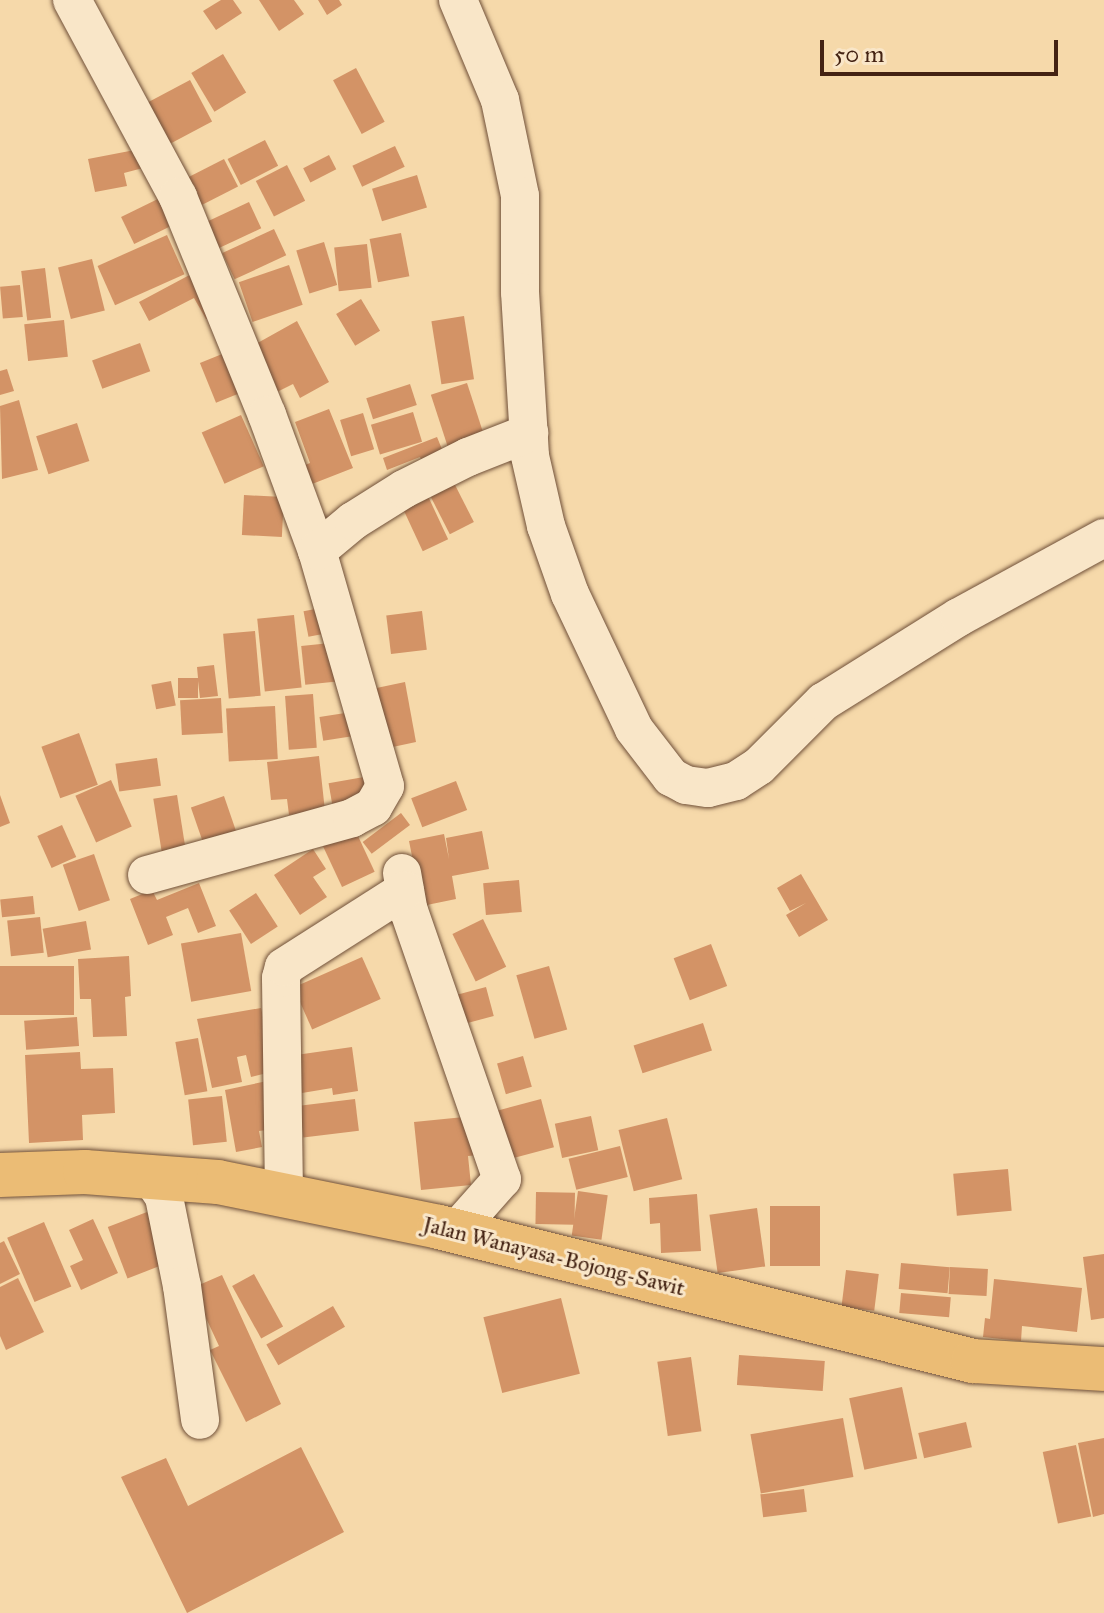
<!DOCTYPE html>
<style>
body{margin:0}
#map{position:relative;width:1104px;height:1613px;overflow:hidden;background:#f6d9aa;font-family:"IM FELL Great Primer",serif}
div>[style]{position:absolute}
.building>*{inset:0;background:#d39366;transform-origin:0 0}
.roads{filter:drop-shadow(0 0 2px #705039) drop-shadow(0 0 2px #705039)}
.minor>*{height:38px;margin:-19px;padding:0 19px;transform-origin:19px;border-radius:19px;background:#f9e6c8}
.primary>*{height:44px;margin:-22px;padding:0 22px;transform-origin:22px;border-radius:22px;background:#ebbc75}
span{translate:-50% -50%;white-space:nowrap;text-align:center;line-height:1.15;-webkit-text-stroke:6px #f9e6c8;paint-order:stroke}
.street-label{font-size:22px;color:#442313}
.scale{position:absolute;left:820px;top:40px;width:238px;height:36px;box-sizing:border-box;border:4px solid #442313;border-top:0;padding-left:10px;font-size:24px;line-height:28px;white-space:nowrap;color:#442313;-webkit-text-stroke:6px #f9e6c8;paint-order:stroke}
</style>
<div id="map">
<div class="building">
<div style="clip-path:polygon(221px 0,233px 0,242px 13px,216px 30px,203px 11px)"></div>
<div style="clip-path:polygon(259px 0,294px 0,304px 14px,279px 31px)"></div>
<div style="clip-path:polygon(318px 0,339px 0,342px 5px,327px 15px)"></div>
<div style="left:223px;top:54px;width:45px;height:37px;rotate:59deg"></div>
<div style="left:356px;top:68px;width:61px;height:26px;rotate:62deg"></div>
<div style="left:190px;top:80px;width:47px;height:48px;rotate:62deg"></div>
<div style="left:265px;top:140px;width:29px;height:42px;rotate:63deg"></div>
<div style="left:395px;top:146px;width:23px;height:47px;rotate:65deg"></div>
<div style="clip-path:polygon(140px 149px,143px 168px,124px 173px,127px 186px,95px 192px,88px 159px)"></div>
<div style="left:329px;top:155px;width:16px;height:29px;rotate:63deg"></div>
<div style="left:224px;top:159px;width:31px;height:44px;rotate:63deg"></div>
<div style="left:287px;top:165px;width:40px;height:35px;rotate:63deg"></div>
<div style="left:417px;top:175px;width:34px;height:47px;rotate:73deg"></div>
<div style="left:166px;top:195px;width:30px;height:50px;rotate:64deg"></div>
<div style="left:249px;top:202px;width:29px;height:56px;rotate:65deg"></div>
<div style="left:274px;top:229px;width:29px;height:57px;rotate:65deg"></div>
<div style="left:401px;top:233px;width:44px;height:32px;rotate:79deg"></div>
<div style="left:167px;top:235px;width:43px;height:76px;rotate:66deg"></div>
<div style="left:324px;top:242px;width:45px;height:29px;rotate:73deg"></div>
<div style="left:367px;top:244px;width:44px;height:33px;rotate:84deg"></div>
<div style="left:92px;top:259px;width:53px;height:35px;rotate:76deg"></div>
<div style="left:289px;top:265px;width:42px;height:53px;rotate:71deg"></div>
<div style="left:45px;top:268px;width:50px;height:24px;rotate:83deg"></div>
<div style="clip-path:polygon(197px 271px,218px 313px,206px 319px,194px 298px,149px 321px,139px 302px)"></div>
<div style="left:20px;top:285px;width:32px;height:20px;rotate:85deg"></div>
<div style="left:361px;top:299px;width:37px;height:29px;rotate:59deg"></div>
<div style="left:464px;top:316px;width:64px;height:33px;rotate:81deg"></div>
<div style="left:64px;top:320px;width:37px;height:40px;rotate:84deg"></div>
<div style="clip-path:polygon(297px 321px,329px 382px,300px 398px,293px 384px,277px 392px,252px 346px)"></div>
<div style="left:140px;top:343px;width:30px;height:51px;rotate:70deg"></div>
<div style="left:237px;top:348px;width:43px;height:40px;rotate:68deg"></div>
<div style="clip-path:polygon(7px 369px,14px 391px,0 395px,0 371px)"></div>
<div style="left:467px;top:383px;width:54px;height:38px;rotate:72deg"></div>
<div style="left:410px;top:384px;width:22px;height:46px;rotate:72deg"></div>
<div style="clip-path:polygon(19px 400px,38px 470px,2px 479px,0 406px)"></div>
<div style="clip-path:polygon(329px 409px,353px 468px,307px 486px,300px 467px,310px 463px,295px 422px)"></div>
<div style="left:413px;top:412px;width:31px;height:44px;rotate:73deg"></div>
<div style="left:363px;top:413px;width:38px;height:24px;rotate:73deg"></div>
<div style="left:241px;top:415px;width:56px;height:43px;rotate:66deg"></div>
<div style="left:77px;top:423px;width:40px;height:43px;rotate:72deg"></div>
<div style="clip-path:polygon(437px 437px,448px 464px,426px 472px,420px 457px,387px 470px,383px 458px)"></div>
<div style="left:453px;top:481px;width:46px;height:27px;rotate:63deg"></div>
<div style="left:427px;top:494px;width:50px;height:28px;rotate:65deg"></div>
<div style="left:244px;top:495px;width:40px;height:40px;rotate:3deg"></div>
<div style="left:331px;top:606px;width:26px;height:28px;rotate:79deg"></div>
<div style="left:422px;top:611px;width:39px;height:36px;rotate:83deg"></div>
<div style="left:294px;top:615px;width:73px;height:37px;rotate:84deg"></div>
<div style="left:255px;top:631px;width:65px;height:32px;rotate:85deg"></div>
<div style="left:340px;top:642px;width:39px;height:39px;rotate:84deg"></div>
<div style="clip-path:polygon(214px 665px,218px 696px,200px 698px,198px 681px,198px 698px,178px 698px,178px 678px,198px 678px,197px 667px)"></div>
<div style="left:171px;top:681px;width:25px;height:20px;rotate:79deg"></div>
<div style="clip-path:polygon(405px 682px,416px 742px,388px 748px,367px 690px)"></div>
<div style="left:313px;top:694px;width:54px;height:28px;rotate:86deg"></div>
<div style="left:221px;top:698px;width:35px;height:41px;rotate:87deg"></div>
<div style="left:275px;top:706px;width:53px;height:49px;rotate:87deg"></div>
<div style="left:358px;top:711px;width:24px;height:39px;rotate:81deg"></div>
<div style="left:79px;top:733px;width:55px;height:40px;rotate:70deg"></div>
<div style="clip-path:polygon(319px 756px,325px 811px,289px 815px,287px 799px,271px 800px,267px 762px)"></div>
<div style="left:157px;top:758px;width:28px;height:42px;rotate:82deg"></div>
<div style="left:364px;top:777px;width:28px;height:36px;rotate:80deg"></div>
<div style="left:111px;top:780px;width:51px;height:39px;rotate:66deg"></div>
<div style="left:456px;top:781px;width:31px;height:48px;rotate:69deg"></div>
<div style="clip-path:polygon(0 795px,10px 823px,0 827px)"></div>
<div style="left:177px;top:795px;width:55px;height:24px;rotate:81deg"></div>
<div style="left:224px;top:796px;width:43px;height:35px;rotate:71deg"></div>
<div style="left:401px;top:813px;width:15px;height:48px;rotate:53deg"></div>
<div style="left:351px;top:821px;width:56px;height:36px;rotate:65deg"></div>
<div style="left:62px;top:825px;width:35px;height:27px;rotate:66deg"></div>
<div style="clip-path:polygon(482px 831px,489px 869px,452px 876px,456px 899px,422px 906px,409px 841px,444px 834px,449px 859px,446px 838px)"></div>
<div style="clip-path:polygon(313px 849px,326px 869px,313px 877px,327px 897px,300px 915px,274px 875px)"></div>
<div style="left:94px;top:854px;width:49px;height:33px;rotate:71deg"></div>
<div style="clip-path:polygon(801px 874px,828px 920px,799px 937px,786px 915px,806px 903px,790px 911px,777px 888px)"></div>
<div style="left:519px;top:880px;width:32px;height:36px;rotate:85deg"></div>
<div style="clip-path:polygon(199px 883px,216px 926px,198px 933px,188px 908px,166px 917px,173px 935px,148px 945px,130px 899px,152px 890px,157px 900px)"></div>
<div style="left:256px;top:893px;width:40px;height:32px;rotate:57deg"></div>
<div style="left:33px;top:896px;width:18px;height:33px;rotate:84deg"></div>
<div style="left:40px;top:917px;width:36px;height:33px;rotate:84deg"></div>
<div style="left:483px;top:919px;width:53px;height:34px;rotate:64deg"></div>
<div style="left:86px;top:921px;width:29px;height:44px;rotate:80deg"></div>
<div style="left:241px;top:933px;width:59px;height:61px;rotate:80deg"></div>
<div style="left:711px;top:944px;width:45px;height:40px;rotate:69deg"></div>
<div style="clip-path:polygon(129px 956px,131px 996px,125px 997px,127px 1036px,93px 1037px,91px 999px,80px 999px,78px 959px)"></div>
<div style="left:362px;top:957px;width:46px;height:75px;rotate:66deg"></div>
<div style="left:0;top:966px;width:74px;height:49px"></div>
<div style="left:549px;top:966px;width:66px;height:34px;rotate:74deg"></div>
<div style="left:486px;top:987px;width:30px;height:31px;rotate:75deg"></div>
<div style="clip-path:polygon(261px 1008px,275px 1071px,251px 1077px,246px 1055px,237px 1057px,242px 1082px,212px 1088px,197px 1019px)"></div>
<div style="left:77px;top:1017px;width:29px;height:53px;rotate:86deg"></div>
<div style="left:703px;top:1023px;width:29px;height:73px;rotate:72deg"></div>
<div style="left:198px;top:1038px;width:54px;height:23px;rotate:80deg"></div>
<div style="clip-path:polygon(352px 1047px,358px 1091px,333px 1095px,332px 1088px,302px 1093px,296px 1055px)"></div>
<div style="clip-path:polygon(80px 1052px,81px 1069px,113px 1068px,115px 1113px,82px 1115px,83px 1140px,29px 1143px,25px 1055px)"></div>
<div style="left:523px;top:1056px;width:32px;height:27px;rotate:74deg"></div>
<div style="clip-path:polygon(272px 1080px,281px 1128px,259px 1131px,262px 1147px,236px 1152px,225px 1090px)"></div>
<div style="left:222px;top:1096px;width:46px;height:34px;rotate:84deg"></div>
<div style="left:355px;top:1099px;width:32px;height:56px;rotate:83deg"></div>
<div style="left:541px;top:1099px;width:50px;height:52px;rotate:75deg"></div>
<div style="clip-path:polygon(474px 1116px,479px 1155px,468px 1156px,471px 1185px,421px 1190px,414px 1122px)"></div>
<div style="left:591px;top:1116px;width:35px;height:37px;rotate:78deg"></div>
<div style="left:667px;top:1118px;width:63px;height:50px;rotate:76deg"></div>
<div style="left:620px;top:1146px;width:32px;height:53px;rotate:76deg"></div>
<div style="left:1008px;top:1169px;width:42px;height:55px;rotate:85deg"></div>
<div style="left:578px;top:1191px;width:30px;height:45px;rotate:8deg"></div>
<div style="left:536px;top:1192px;width:39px;height:32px;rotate:1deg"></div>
<div style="clip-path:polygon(697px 1194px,701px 1251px,661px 1253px,660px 1223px,650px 1224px,649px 1198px)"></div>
<div style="left:770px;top:1206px;width:50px;height:60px"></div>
<div style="left:757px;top:1208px;width:59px;height:48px;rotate:82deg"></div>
<div style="left:147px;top:1212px;width:55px;height:42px;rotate:69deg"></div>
<div style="clip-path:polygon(93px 1219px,118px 1273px,81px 1290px,70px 1266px,83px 1260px,69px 1230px)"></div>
<div style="left:44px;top:1222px;width:70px;height:40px;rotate:67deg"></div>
<div style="clip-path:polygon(4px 1241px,20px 1274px,0 1284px,0 1243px)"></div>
<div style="clip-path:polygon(1104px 1254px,1104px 1318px,1091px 1320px,1083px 1257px)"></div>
<div style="left:901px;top:1263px;width:49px;height:26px;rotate:5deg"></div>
<div style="left:950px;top:1267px;width:38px;height:27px;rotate:3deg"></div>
<div style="left:846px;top:1270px;width:33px;height:37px;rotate:7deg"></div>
<div style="left:254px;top:1274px;width:60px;height:25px;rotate:61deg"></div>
<div style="clip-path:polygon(222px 1275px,281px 1404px,246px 1422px,210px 1350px,219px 1346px,192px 1288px)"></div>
<div style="clip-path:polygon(18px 1278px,44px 1332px,6px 1350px,0 1336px,0 1287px)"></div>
<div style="clip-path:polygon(994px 1279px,1082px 1288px,1077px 1332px,1022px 1326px,1021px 1341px,983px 1337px,985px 1318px,990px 1319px)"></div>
<div style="left:901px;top:1293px;width:50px;height:20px;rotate:5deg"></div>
<div style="left:561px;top:1298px;width:78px;height:80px;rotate:76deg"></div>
<div style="left:333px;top:1306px;width:24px;height:77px;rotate:60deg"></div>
<div style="left:739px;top:1355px;width:86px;height:30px;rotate:4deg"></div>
<div style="left:691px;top:1357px;width:75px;height:34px;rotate:82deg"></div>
<div style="left:902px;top:1387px;width:73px;height:54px;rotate:78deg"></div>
<div style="left:843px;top:1418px;width:60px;height:94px;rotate:80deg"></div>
<div style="left:966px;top:1422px;width:26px;height:49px;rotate:77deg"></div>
<div style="clip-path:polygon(1104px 1438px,1104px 1514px,1093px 1517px,1078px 1443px)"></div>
<div style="left:1076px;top:1445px;width:73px;height:34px;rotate:78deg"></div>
<div style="clip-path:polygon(301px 1447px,344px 1532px,187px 1613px,121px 1477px,166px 1458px,188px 1506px)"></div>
<div style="left:804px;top:1489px;width:23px;height:44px;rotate:83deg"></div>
</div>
<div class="roads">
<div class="minor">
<div style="left:72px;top:0;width:224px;rotate:61.7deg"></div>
<div style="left:178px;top:197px;width:235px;rotate:67.8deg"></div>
<div style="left:267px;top:415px;width:145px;rotate:69.8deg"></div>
<div style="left:458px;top:0;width:108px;rotate:67.2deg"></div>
<div style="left:500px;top:100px;width:98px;rotate:78.2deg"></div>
<div style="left:520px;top:196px;width:96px;rotate:90deg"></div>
<div style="left:520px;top:292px;width:164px;rotate:86.5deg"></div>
<div style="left:530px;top:456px;width:72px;rotate:77.1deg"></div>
<div style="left:546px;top:526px;width:72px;rotate:70.6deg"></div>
<div style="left:570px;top:594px;width:149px;rotate:64.6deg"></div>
<div style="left:634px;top:729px;width:61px;rotate:52.4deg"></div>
<div style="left:671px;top:777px;width:17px;rotate:28deg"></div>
<div style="left:686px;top:785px;width:22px;rotate:8deg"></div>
<div style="left:708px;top:788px;width:29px;rotate:-14deg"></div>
<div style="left:736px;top:781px;width:27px;rotate:-33deg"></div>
<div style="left:759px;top:766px;width:91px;rotate:-45deg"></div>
<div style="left:823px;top:702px;width:160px;rotate:-32deg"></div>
<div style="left:959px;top:617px;width:165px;rotate:-28.6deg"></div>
<div style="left:402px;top:873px;width:39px;rotate:80deg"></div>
<div style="left:409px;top:911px;width:284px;rotate:70.9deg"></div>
<div style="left:502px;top:1179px;width:69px;rotate:131.5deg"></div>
<div style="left:147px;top:875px;width:213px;rotate:-15.5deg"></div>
<div style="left:352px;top:818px;width:24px;rotate:-28deg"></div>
<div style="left:373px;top:807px;width:24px;rotate:-60deg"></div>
<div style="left:385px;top:786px;width:245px;rotate:-106.1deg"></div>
<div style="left:317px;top:551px;width:47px;rotate:-39.8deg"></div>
<div style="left:353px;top:521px;width:60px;rotate:-32.1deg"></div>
<div style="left:404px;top:489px;width:72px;rotate:-26.6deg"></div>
<div style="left:468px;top:457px;width:66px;rotate:-21.5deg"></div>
<div style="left:152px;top:1179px;width:22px;rotate:56deg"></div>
<div style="left:164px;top:1197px;width:91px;rotate:78.6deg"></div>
<div style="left:182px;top:1286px;width:135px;rotate:82.3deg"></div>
<div style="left:284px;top:1194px;width:216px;rotate:-90.8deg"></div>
<div style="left:281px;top:978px;width:11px;rotate:-75deg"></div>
<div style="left:284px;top:967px;width:143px;rotate:-32.5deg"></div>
</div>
<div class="primary">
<div style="left:0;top:1175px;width:85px;rotate:-2deg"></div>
<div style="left:85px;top:1172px;width:133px;rotate:4.3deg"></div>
<div style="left:218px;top:1182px;width:226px;rotate:11.5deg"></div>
<div style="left:439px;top:1227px;width:551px;rotate:14.09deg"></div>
<div style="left:973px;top:1361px;width:131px;rotate:3.5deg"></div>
</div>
</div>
<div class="street-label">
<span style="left:554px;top:1256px;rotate:14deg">Jalan Wanayasa-Bojong-Sawit</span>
</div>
<div class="scale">50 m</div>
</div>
